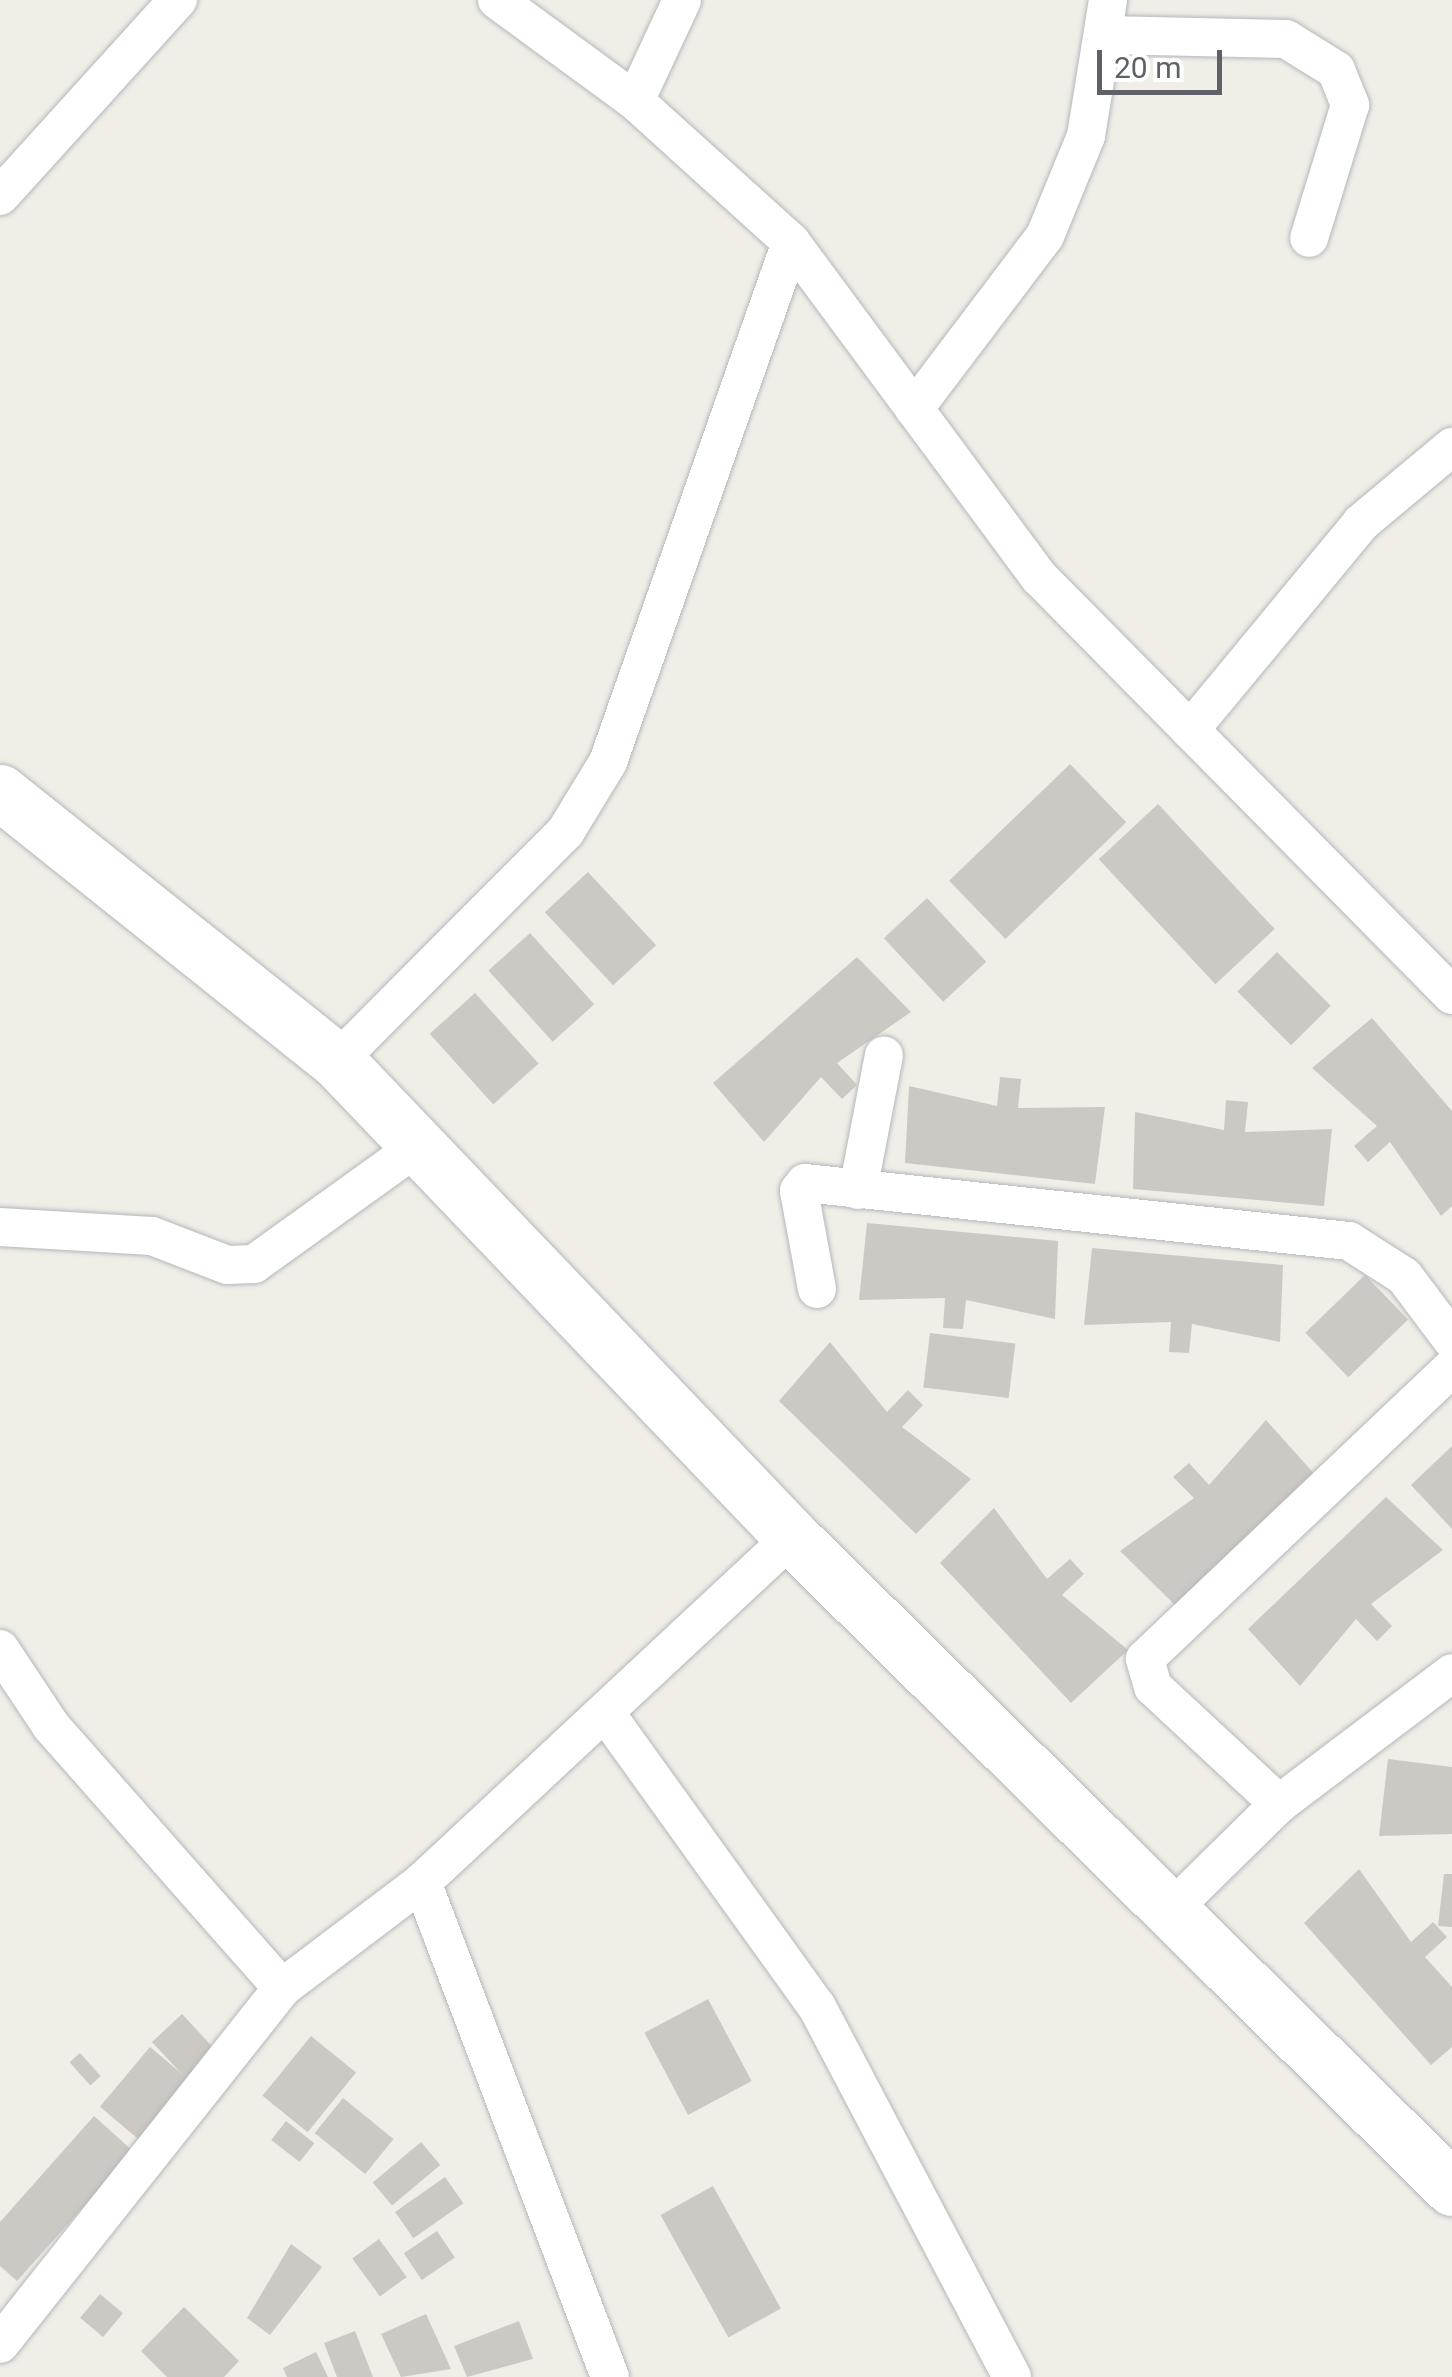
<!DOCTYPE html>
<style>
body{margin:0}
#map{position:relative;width:1452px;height:2377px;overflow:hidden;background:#f0eee7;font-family:Roboto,sans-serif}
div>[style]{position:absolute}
.building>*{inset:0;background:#ccc9c4;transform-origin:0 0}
.roads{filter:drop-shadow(0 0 2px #b4b7bb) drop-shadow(0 0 2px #b4b7bb)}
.street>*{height:38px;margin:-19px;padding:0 19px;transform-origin:19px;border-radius:19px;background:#fff}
.secondary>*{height:55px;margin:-27.5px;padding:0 27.5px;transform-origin:27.5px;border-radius:27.5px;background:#fff}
span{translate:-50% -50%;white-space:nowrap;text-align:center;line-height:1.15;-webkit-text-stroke:8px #fff;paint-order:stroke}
.scale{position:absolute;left:1097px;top:50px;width:125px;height:45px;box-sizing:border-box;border:5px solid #5e6267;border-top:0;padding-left:12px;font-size:30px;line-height:35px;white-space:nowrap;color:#5e6267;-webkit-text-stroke:8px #fff;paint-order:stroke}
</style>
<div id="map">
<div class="building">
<div style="left:1070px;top:764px;width:81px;height:168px;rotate:46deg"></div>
<div style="left:1158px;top:804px;width:171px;height:81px;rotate:47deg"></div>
<div style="left:588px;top:872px;width:100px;height:59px;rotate:47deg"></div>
<div style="left:927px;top:898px;width:87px;height:59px;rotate:47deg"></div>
<div style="left:530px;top:933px;width:96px;height:56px;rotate:48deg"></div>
<div style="left:1277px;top:952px;width:76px;height:56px;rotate:45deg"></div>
<div style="clip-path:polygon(857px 957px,911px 1012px,837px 1063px,857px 1085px,842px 1099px,821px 1077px,764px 1142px,713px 1083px)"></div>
<div style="left:475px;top:993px;width:95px;height:61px;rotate:48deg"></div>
<div style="clip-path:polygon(1372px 1018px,1452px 1111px,1452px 1206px,1441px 1216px,1390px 1142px,1368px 1162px,1354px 1146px,1377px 1126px,1312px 1068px)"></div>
<div style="clip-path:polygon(1000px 1077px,1021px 1079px,1018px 1108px,1105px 1107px,1095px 1184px,905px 1163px,909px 1086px,997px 1106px)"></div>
<div style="clip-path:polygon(1226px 1100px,1248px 1102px,1245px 1132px,1332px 1129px,1324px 1206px,1133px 1189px,1135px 1112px,1224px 1130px)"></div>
<div style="clip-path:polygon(867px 1223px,1058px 1241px,1055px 1319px,966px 1300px,963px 1329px,943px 1328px,945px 1298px,859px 1300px)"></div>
<div style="clip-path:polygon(1092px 1248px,1283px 1265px,1280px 1342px,1192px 1324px,1189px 1353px,1169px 1352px,1171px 1322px,1084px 1325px)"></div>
<div style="left:1365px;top:1275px;width:62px;height:83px;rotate:46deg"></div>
<div style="left:930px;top:1333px;width:86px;height:55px;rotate:7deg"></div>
<div style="clip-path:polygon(830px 1342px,887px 1412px,908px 1390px,923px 1405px,902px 1427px,971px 1479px,916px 1534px,779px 1401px)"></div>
<div style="clip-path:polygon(1266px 1420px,1318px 1478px,1175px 1605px,1120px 1551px,1194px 1498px,1173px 1477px,1189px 1463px,1209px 1485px)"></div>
<div style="clip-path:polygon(1452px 1446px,1452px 1529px,1411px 1485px)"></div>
<div style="clip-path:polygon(1386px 1497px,1443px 1550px,1371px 1604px,1392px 1626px,1377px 1641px,1356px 1619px,1300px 1686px,1248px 1629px)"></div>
<div style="clip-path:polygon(994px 1508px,1047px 1579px,1070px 1559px,1084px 1574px,1062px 1595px,1128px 1650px,1071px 1703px,940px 1563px)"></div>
<div style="clip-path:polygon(1388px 1759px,1452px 1767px,1452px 1834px,1379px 1836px)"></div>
<div style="clip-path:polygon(1359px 1869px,1411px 1942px,1433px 1922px,1447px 1937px,1425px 1957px,1452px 1987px,1452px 2047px,1431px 2065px,1304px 1923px)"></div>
<div style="clip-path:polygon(1444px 1874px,1452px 1874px,1452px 1927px,1438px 1926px)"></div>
<div style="left:708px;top:1999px;width:93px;height:72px;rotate:62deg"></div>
<div style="left:182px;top:2014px;width:52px;height:41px;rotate:47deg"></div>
<div style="left:311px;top:2036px;width:58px;height:77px;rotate:39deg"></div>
<div style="left:150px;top:2047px;width:54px;height:78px;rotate:40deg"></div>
<div style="left:80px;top:2053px;width:31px;height:14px;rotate:48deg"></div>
<div style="left:343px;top:2098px;width:65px;height:45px;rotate:39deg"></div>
<div style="clip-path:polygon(94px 2116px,133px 2151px,17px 2281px,0 2266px,0 2222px)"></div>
<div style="left:286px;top:2121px;width:36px;height:24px;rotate:38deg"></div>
<div style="left:421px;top:2142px;width:30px;height:63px;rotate:50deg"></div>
<div style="left:445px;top:2177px;width:32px;height:61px;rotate:55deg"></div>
<div style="left:713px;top:2186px;width:140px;height:60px;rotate:61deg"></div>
<div style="left:437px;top:2231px;width:32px;height:40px;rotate:56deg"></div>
<div style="left:379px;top:2239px;width:47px;height:33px;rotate:54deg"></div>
<div style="clip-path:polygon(291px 2244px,322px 2267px,270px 2335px,247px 2318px)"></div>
<div style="left:100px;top:2294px;width:30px;height:31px;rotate:40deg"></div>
<div style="clip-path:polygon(184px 2307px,239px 2361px,224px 2377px,167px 2377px,141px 2351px)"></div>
<div style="clip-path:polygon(426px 2314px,451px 2369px,401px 2377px,381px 2334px)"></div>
<div style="clip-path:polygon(519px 2321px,533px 2359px,467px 2377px,454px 2346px)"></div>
<div style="clip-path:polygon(355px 2331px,373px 2377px,337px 2377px,324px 2343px)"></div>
<div style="clip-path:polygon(316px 2352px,328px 2377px,287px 2377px,283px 2368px)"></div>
</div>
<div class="roads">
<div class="street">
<div style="left:497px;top:0;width:171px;rotate:36.2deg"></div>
<div style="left:635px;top:101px;width:210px;rotate:42.1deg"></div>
<div style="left:791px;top:242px;width:418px;rotate:53.5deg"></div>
<div style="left:1040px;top:578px;width:586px;rotate:45.35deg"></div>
<div style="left:1106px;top:35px;width:180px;rotate:1.3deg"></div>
<div style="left:1286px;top:39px;width:59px;rotate:31.8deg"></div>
<div style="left:1336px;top:70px;width:38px;rotate:68deg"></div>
<div style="left:1350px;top:105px;width:139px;rotate:107.1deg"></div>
<div style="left:635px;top:101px;width:111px;rotate:-65deg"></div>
<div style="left:0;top:196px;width:265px;rotate:-47.8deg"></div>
<div style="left:914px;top:409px;width:217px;rotate:-52.9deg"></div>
<div style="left:1045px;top:236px;width:108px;rotate:-67.7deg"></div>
<div style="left:1086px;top:136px;width:138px;rotate:-80.8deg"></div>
<div style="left:1190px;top:730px;width:268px;rotate:-50.4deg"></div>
<div style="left:1361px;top:523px;width:119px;rotate:-39.9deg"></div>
<div style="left:337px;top:1061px;width:325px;rotate:-45.1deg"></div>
<div style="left:566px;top:831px;width:81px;rotate:-58.7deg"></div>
<div style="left:608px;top:762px;width:551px;rotate:-70.61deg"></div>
<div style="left:858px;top:1190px;width:137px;rotate:-79.1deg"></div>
<div style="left:0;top:1227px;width:152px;rotate:3.4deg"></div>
<div style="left:152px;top:1236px;width:80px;rotate:21.1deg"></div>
<div style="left:227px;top:1265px;width:27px;rotate:-2deg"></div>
<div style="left:254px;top:1264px;width:202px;rotate:-35.7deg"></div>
<div style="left:817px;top:1289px;width:100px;rotate:-100.4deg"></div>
<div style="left:799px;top:1191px;width:10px;rotate:-53deg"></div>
<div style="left:805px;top:1183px;width:547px;rotate:6.09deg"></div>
<div style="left:1349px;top:1241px;width:65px;rotate:32.5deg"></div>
<div style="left:1404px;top:1276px;width:80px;rotate:53.1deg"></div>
<div style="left:0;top:1649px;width:92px;rotate:56.5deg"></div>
<div style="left:51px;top:1726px;width:349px;rotate:48.6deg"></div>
<div style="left:607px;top:1715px;width:360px;rotate:54.3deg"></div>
<div style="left:817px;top:2007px;width:418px;rotate:62.2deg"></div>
<div style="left:1279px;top:1804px;width:172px;rotate:-137.1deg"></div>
<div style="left:1153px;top:1687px;width:29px;rotate:-106deg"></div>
<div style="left:1145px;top:1659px;width:423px;rotate:-43.5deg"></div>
<div style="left:422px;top:1882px;width:529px;rotate:69.2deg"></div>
<div style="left:1171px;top:1910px;width:151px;rotate:-44.5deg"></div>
<div style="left:1279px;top:1804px;width:217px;rotate:-37.1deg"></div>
<div style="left:0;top:2344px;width:454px;rotate:-51.6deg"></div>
<div style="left:282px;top:1988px;width:176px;rotate:-37.1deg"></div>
<div style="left:422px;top:1882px;width:506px;rotate:-43deg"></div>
</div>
<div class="secondary">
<div style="left:0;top:792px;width:431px;rotate:38.6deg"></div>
<div style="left:337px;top:1061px;width:658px;rotate:46.29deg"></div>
<div style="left:792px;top:1537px;width:927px;rotate:44.61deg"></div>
</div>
</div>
<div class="scale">20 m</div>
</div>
